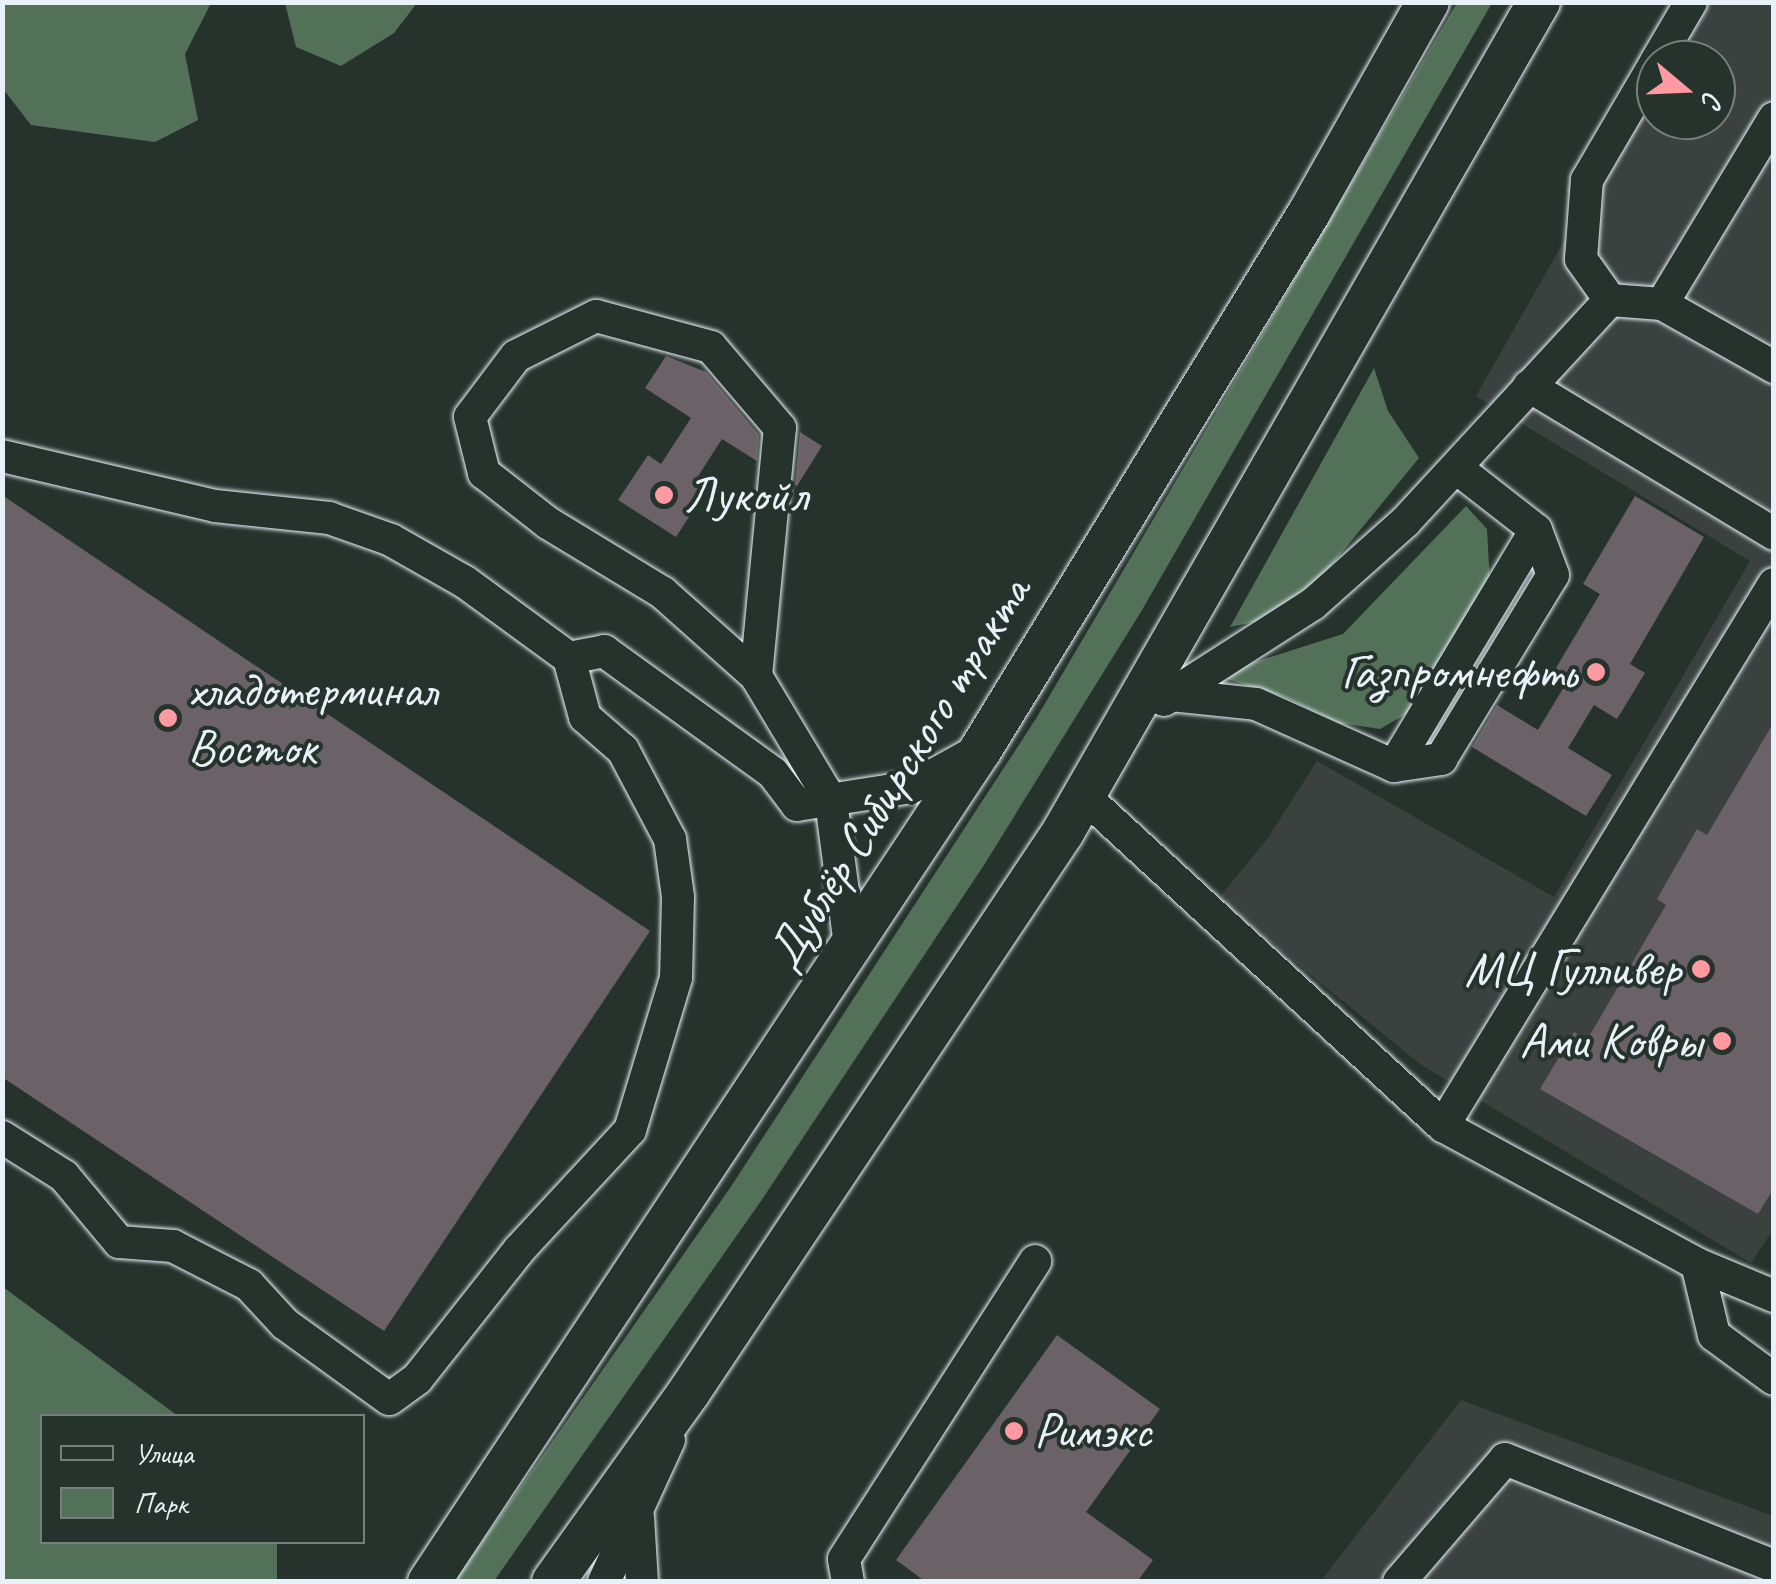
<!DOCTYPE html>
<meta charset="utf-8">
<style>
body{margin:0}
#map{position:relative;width:1776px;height:1584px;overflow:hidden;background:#26332d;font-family:Caveat,sans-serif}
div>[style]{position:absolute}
.built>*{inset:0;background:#3b413f}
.green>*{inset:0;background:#537159}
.building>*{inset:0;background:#6b6268}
.roads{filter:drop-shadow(0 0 2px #e8f1f8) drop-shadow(0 0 2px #e8f1f8)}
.minor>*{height:32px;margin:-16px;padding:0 16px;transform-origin:16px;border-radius:16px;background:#26332d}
.major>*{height:42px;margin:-21px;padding:0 21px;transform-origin:21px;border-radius:21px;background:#26332d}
.dots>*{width:28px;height:28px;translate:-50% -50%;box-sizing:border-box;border:5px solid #26332d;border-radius:50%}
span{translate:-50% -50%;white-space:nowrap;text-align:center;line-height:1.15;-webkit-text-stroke:8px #26332d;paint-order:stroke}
.poi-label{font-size:50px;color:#e8f1f8}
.left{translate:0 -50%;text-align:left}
.right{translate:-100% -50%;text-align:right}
.street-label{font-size:50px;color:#e8f1f8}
.frame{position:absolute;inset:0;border:5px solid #e8f1f8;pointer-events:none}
.legend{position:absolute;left:40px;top:1414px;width:325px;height:130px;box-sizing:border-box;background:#26332d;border:2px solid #747f7e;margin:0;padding:12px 18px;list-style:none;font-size:30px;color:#e8f1f8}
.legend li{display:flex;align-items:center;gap:20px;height:50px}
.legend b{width:50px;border:2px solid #747f7e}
.north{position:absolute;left:1636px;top:40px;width:100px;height:100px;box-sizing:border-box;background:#26332d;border:2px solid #747f7e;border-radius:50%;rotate:109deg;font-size:28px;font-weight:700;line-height:40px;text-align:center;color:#e8f1f8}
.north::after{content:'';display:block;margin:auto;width:35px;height:45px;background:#ff9aa2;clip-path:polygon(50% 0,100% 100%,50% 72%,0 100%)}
</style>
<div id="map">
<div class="built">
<div style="clip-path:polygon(evenodd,1675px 3px,1773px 3px,1774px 1228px,1751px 1263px,1420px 1064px,1218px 899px,1268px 838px,1317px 761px,1554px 897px,1750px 561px,1476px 396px,1580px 213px,1566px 189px,1675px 3px,1656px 60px,1716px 60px,1716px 120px,1656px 120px,1656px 60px)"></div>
<div style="clip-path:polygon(1461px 1400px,1773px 1516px,1773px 1581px,1320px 1582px)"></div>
</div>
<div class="green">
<div style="clip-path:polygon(3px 2px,211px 3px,185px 54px,198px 120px,155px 142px,31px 125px,3px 89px)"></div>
<div style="clip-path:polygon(285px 3px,286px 2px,417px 3px,394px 33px,341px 66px,296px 47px)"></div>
<div style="clip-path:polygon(1457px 3px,1492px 3px,1142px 610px,984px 865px,761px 1201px,494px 1581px,454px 1582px,730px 1188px,1037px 717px)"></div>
<div style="clip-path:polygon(1374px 368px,1388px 411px,1419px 458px,1325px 573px,1264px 620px,1230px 627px)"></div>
<div style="clip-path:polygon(1466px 506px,1487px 529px,1490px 584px,1420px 706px,1380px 729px,1339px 723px,1285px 697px,1214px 675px,1343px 634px)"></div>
<div style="clip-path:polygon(3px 1287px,178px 1416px,42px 1416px,42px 1542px,277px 1542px,277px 1581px,3px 1581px)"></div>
</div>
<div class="building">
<div style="clip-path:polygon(666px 356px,706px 372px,759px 435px,757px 461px,722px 439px,693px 484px,705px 492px,676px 537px,618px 500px,648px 455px,661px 464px,691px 418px,645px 388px)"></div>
<div style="clip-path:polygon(800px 432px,822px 446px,797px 486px,795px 485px)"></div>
<div style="clip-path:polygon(2px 495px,650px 931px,384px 1331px,2px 1077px)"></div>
<div style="clip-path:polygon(1635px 496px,1704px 537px,1630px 664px,1645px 673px,1617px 719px,1594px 705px,1568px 748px,1612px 775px,1586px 816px,1472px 747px,1497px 705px,1538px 730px,1564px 687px,1550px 678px,1600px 594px,1583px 584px)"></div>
<div style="clip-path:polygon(1774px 722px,1774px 1188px,1758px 1214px,1540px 1089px,1574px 1032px,1587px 1040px,1666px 905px,1657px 899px,1697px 829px,1707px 835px)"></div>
<div style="clip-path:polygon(1057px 1335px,1160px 1409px,1086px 1512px,1153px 1560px,1137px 1582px,926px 1582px,896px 1560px)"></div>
</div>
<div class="roads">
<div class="minor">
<div style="left:1657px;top:60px;width:67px;rotate:-59.6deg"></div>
<div style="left:1610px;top:300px;width:50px;rotate:-125.3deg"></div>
<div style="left:1581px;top:259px;width:79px;rotate:-85.7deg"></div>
<div style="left:1587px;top:180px;width:137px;rotate:-59.7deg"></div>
<div style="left:1662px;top:304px;width:217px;rotate:-58.9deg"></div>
<div style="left:1529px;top:386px;width:286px;rotate:31.1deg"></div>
<div style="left:2px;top:456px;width:219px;rotate:13.2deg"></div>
<div style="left:215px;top:506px;width:115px;rotate:6deg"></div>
<div style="left:329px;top:518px;width:66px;rotate:19.5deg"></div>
<div style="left:391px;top:540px;width:85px;rotate:29.6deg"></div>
<div style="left:465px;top:582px;width:129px;rotate:36.2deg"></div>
<div style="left:569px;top:658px;width:61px;rotate:74.8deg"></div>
<div style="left:585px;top:717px;width:50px;rotate:41deg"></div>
<div style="left:623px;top:750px;width:101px;rotate:62.2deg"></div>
<div style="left:670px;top:839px;width:59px;rotate:82.1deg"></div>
<div style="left:678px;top:897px;width:81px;rotate:91.4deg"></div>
<div style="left:676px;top:978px;width:159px;rotate:106.8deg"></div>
<div style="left:630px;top:1130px;width:163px;rotate:132.8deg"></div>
<div style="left:519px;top:1250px;width:164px;rotate:128.3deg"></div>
<div style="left:417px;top:1379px;width:34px;rotate:144deg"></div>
<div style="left:389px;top:1399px;width:128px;rotate:-144.2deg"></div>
<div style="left:285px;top:1324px;width:53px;rotate:-132.7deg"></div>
<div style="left:249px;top:1285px;width:85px;rotate:-152.8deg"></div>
<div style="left:173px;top:1246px;width:54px;rotate:-175.8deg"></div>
<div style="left:119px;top:1242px;width:86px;rotate:-129.8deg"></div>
<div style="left:64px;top:1176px;width:73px;rotate:-147.8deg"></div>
<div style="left:569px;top:658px;width:36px;rotate:-11deg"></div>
<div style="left:604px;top:651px;width:208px;rotate:35.8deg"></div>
<div style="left:773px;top:773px;width:40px;rotate:53deg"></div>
<div style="left:797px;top:805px;width:116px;rotate:-8.9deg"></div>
<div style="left:912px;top:787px;width:74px;rotate:-29deg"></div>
<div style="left:756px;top:676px;width:249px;rotate:-84.5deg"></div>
<div style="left:780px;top:428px;width:106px;rotate:-130.4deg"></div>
<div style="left:711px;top:347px;width:119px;rotate:-164.9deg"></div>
<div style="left:596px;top:316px;width:89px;rotate:153.4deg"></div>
<div style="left:516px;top:356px;width:76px;rotate:127deg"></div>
<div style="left:470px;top:417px;width:58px;rotate:76deg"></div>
<div style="left:484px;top:473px;width:81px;rotate:38deg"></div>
<div style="left:548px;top:523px;width:135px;rotate:31.3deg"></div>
<div style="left:663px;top:593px;width:125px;rotate:41.7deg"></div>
<div style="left:756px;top:676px;width:146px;rotate:59deg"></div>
<div style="left:831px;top:801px;width:152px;rotate:82.5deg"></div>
<div style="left:1171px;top:695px;width:169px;rotate:-32.7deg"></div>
<div style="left:1313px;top:604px;width:123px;rotate:-41.7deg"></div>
<div style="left:1405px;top:522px;width:302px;rotate:-47.3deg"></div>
<div style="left:1610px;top:300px;width:52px;rotate:4.4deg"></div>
<div style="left:1662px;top:304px;width:129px;rotate:29.4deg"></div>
<div style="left:1164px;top:700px;width:9px;rotate:-36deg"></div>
<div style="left:1171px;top:695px;width:85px;rotate:6deg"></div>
<div style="left:1256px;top:704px;width:151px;rotate:24.2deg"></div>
<div style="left:1394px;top:766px;width:275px;rotate:-59deg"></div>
<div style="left:1536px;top:530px;width:99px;rotate:-142deg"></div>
<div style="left:1394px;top:766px;width:48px;rotate:-8.5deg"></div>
<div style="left:1441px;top:759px;width:215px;rotate:-58.7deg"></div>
<div style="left:1553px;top:575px;width:48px;rotate:-110.7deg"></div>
<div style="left:1084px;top:796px;width:488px;rotate:42.6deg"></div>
<div style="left:1443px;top:1126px;width:289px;rotate:28.5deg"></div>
<div style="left:1697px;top:1264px;width:83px;rotate:22.6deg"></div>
<div style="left:1443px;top:1126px;width:635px;rotate:-58.59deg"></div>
<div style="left:1697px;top:1264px;width:73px;rotate:76.5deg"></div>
<div style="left:1714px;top:1335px;width:74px;rotate:36.3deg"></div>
<div style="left:638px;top:1517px;width:65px;rotate:86.5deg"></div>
<div style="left:604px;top:1582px;width:156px;rotate:-65.4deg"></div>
<div style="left:848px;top:1582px;width:23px;rotate:-100deg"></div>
<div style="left:844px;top:1559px;width:354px;rotate:-57.3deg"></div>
<div style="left:1399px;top:1582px;width:162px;rotate:-49.2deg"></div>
<div style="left:1505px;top:1459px;width:289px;rotate:21.7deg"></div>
</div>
<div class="major">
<div style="left:429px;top:1582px;width:999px;rotate:-56.47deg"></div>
<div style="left:981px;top:749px;width:628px;rotate:-58.54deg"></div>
<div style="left:1309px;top:213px;width:242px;rotate:-60.6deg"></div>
<div style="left:553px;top:1582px;width:234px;rotate:-54.4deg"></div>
<div style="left:689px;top:1392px;width:673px;rotate:-56.26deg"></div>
<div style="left:1063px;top:832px;width:957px;rotate:-60.17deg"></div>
</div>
</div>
<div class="dots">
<div style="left:664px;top:495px;background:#ff9aa2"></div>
<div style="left:1596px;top:672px;background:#ff9aa2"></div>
<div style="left:168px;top:718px;background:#ff9aa2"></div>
<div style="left:1701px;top:969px;background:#ff9aa2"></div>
<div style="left:1722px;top:1041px;background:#ff9aa2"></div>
<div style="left:1014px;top:1431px;background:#ff9aa2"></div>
</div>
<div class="poi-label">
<span class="left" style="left:684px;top:495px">Лукойл</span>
<span class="right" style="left:1576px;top:672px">Газпромнефть</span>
<span class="left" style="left:188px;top:718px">хладотерминал<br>Восток</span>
<span class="right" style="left:1681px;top:969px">МЦ Гулливер</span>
<span class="right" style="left:1702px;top:1041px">Ами Ковры</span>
<span class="left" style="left:1034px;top:1431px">Римэкс</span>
</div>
<div class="street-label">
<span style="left:898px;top:773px;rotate:-58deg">Дублёр Сибирского тракта</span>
</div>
<div class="frame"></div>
<ul class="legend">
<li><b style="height:12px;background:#26332d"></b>Улица</li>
<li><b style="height:28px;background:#537159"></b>Парк</li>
</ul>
<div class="north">С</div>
</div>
